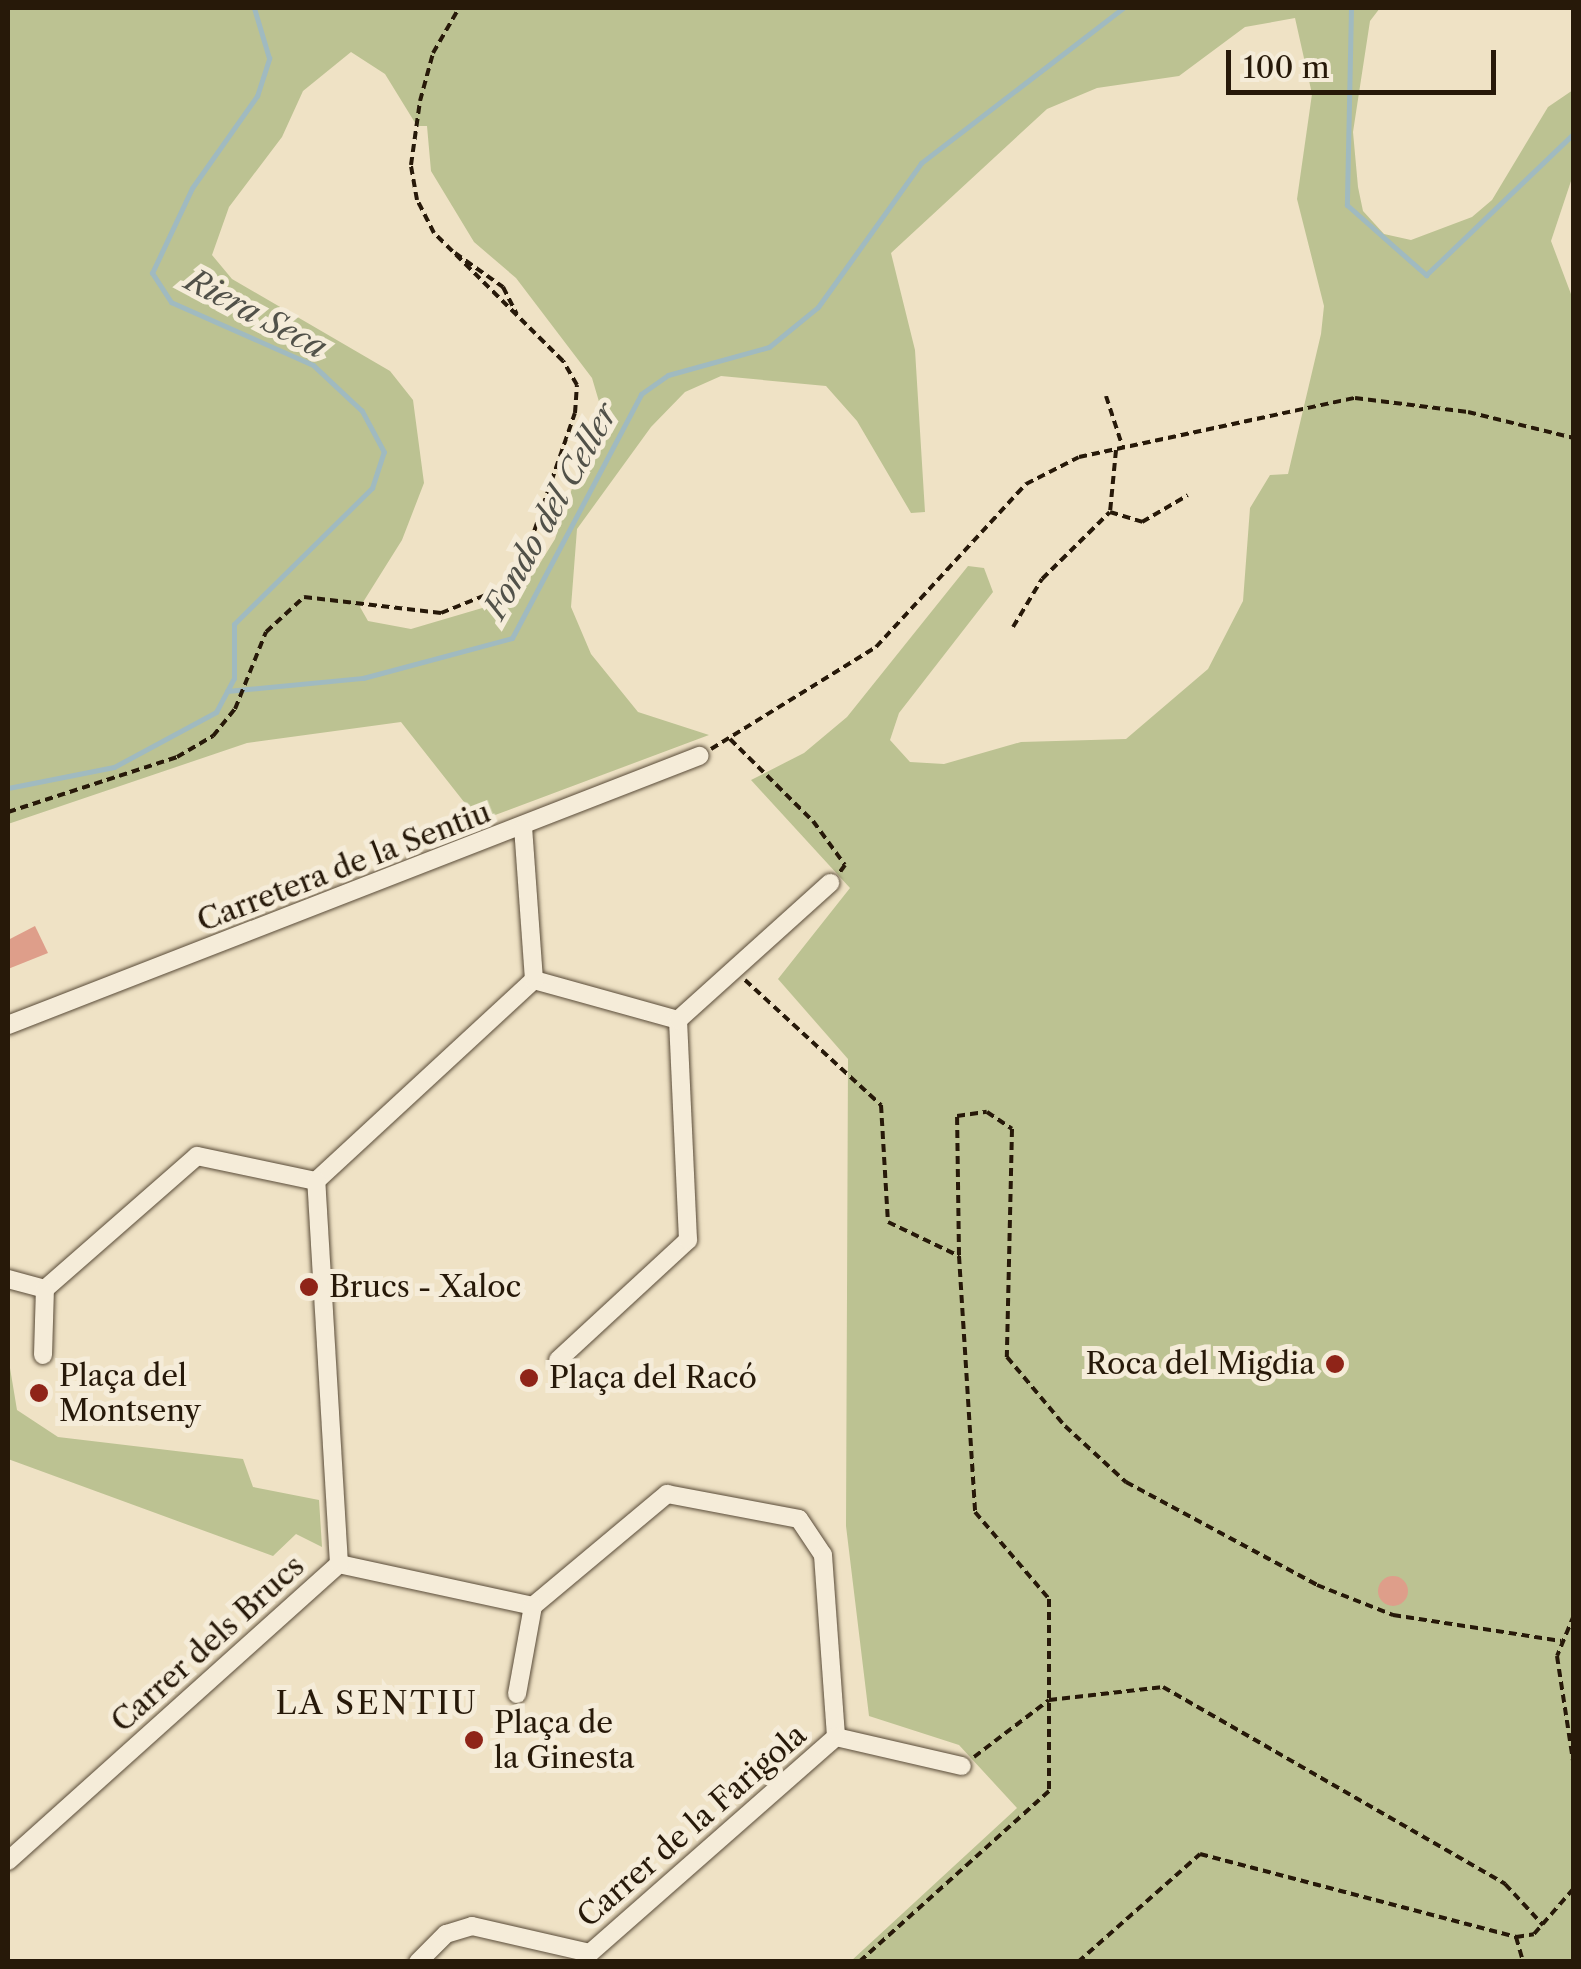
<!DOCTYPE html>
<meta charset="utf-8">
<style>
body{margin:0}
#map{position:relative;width:1581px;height:1969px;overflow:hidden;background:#efe2c5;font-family:"Libre Caslon Text",serif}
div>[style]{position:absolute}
.green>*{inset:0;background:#bcc292}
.stream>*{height:5px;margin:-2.5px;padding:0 2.5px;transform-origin:2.5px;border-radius:2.5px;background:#a0bac0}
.building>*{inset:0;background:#de9e8a}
.round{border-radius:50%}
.path>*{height:4px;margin-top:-2px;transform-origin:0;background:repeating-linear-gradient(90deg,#271909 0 8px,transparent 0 13px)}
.roads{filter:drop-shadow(0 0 2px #594b38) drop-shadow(0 0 2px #594b38)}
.street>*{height:18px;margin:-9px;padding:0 9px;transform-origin:9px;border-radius:9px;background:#f5ecd9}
.dots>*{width:28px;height:28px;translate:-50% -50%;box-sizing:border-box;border:5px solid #f5ecd9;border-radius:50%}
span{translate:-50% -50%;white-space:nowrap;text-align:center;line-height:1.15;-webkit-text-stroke:10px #f5ecd9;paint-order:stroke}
.street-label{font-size:30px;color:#271909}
.poi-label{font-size:30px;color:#271909}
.left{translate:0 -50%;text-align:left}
.right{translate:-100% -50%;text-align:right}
.water-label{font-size:32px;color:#515149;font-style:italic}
.neighbourhood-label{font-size:32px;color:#271909;letter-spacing:2.5px}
.frame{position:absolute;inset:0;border:10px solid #271909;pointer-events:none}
.scale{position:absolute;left:1226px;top:50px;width:270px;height:45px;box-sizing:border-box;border:5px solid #271909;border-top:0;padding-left:12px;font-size:30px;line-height:35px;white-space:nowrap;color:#271909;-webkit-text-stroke:8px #f5ecd9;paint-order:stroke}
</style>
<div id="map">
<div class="green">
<div style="clip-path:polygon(evenodd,8px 8px,1380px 8px,1370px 21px,1353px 132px,1358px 187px,1363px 211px,1384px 234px,1411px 240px,1472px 217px,1492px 200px,1548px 107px,1573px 90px,1573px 175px,1551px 241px,1574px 302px,1573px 1961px,851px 1961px,1017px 1808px,959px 1745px,869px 1716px,846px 1526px,848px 1059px,778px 979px,850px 888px,751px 780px,804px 753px,847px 717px,968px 566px,984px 568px,993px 592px,899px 713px,890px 740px,910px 762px,944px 764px,1021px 742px,1126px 739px,1208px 669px,1243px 601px,1250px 508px,1270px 475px,1288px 474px,1321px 334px,1324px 306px,1297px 199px,1312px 94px,1295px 18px,1245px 27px,1179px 76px,1097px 88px,1047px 109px,891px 253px,915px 350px,925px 512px,911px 513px,857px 421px,826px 386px,721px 376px,685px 392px,651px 427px,577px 529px,571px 607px,591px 654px,638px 712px,709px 735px,479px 821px,401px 722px,247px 743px,8px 824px,8px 8px,351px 52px,385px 74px,417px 126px,427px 126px,431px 171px,474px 242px,516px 278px,592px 378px,600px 405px,555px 539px,537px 568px,489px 606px,411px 629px,368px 621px,360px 607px,402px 540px,424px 483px,413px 400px,390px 371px,232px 279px,212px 255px,229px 207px,282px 137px,303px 91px,351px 52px)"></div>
<div style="clip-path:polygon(8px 1356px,17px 1410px,58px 1437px,243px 1459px,253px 1487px,319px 1500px,322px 1547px,296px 1534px,273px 1556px,8px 1459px)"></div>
</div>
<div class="stream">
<div style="left:1351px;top:8px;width:197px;rotate:91.2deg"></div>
<div style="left:1347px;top:205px;width:106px;rotate:41.5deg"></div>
<div style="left:1426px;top:275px;width:205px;rotate:-43.8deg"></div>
<div style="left:227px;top:691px;width:137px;rotate:-5.5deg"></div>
<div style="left:363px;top:678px;width:154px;rotate:-15deg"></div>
<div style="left:512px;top:638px;width:276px;rotate:-62.1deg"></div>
<div style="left:641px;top:394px;width:33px;rotate:-35deg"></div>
<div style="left:668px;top:375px;width:105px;rotate:-15.5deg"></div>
<div style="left:769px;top:347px;width:63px;rotate:-39.2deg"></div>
<div style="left:818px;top:307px;width:177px;rotate:-54.4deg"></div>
<div style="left:921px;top:163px;width:255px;rotate:-37.5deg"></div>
<div style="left:8px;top:788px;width:108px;rotate:-11.2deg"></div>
<div style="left:114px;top:767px;width:116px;rotate:-28.3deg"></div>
<div style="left:216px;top:712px;width:38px;rotate:-62deg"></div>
<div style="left:234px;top:678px;width:54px;rotate:-90deg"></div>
<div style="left:234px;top:624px;width:194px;rotate:-44.6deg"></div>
<div style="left:372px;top:488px;width:38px;rotate:-72deg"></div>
<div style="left:384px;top:452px;width:47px;rotate:-118.2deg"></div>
<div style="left:362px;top:411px;width:67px;rotate:-136.8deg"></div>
<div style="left:313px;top:365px;width:155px;rotate:-156.1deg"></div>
<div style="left:171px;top:302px;width:35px;rotate:-123deg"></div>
<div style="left:152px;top:273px;width:94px;rotate:-64.8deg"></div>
<div style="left:192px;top:188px;width:113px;rotate:-54.8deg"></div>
<div style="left:257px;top:96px;width:40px;rotate:-72deg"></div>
<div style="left:269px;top:58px;width:52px;rotate:-106.7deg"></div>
</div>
<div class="building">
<div style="clip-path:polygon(35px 926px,48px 953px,8px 969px,8px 940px)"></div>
<div class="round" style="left:1378px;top:1576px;width:30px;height:30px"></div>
</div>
<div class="path">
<div style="left:455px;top:253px;width:59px;rotate:35.3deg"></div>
<div style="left:503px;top:287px;width:30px;rotate:63deg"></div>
<div style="left:1106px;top:396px;width:55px;rotate:71.9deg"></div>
<div style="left:1116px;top:450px;width:62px;rotate:95.5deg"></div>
<div style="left:1110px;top:512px;width:34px;rotate:17deg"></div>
<div style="left:1142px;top:522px;width:53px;rotate:-30.4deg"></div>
<div style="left:1013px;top:627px;width:56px;rotate:-58.9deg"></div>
<div style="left:1042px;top:579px;width:95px;rotate:-44.6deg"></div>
<div style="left:730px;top:739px;width:117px;rotate:44.7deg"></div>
<div style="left:813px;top:821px;width:54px;rotate:54deg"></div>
<div style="left:845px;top:865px;width:9px;rotate:126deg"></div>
<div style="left:711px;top:749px;width:194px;rotate:-31.7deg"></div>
<div style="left:876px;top:647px;width:222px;rotate:-47.4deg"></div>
<div style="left:1026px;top:484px;width:59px;rotate:-27deg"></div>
<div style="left:1079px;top:457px;width:282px;rotate:-12.1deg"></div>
<div style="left:1355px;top:398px;width:114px;rotate:7.1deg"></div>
<div style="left:1468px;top:412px;width:109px;rotate:13.8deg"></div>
<div style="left:8px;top:812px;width:178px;rotate:-18deg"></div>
<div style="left:177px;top:757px;width:42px;rotate:-30.3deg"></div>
<div style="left:213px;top:736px;width:35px;rotate:-51deg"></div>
<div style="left:235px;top:709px;width:83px;rotate:-68.1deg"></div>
<div style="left:266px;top:632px;width:52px;rotate:-42.6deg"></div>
<div style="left:304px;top:597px;width:138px;rotate:6.7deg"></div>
<div style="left:441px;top:613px;width:72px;rotate:-21.9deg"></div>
<div style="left:508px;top:586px;width:36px;rotate:-60deg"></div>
<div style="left:526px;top:555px;width:150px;rotate:-71deg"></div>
<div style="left:575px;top:413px;width:28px;rotate:-86deg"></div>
<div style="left:577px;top:385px;width:28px;rotate:-120deg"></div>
<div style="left:563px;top:361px;width:182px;rotate:-135.2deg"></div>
<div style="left:434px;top:233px;width:37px;rotate:-117deg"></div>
<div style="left:417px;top:200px;width:36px;rotate:-100deg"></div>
<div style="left:411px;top:165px;width:65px;rotate:-82deg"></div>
<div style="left:420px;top:101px;width:50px;rotate:-74.8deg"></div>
<div style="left:433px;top:53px;width:52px;rotate:-60deg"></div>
<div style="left:745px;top:980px;width:185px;rotate:42.6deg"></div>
<div style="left:881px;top:1105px;width:117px;rotate:86.6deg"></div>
<div style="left:888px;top:1222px;width:79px;rotate:25.6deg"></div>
<div style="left:959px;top:1256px;width:256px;rotate:86.4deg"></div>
<div style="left:975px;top:1512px;width:114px;rotate:49.6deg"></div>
<div style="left:1049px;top:1599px;width:192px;rotate:90deg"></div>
<div style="left:1049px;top:1791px;width:256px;rotate:138deg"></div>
<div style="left:959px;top:1255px;width:139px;rotate:-90.8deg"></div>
<div style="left:957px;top:1116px;width:30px;rotate:-8deg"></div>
<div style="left:987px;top:1112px;width:30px;rotate:34deg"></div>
<div style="left:1012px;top:1129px;width:228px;rotate:91.3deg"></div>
<div style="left:1007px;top:1357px;width:90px;rotate:50deg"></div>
<div style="left:1065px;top:1426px;width:83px;rotate:42.6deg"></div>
<div style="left:1126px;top:1482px;width:217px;rotate:28.3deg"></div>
<div style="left:1317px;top:1585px;width:82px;rotate:21.5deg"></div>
<div style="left:1393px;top:1615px;width:170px;rotate:8.8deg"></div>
<div style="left:1574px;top:1615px;width:44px;rotate:112.5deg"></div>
<div style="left:1557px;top:1656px;width:112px;rotate:81.3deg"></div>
<div style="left:974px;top:1757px;width:94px;rotate:-37.2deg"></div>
<div style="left:1049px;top:1700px;width:115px;rotate:-6.5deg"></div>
<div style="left:1163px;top:1687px;width:395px;rotate:29.9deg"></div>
<div style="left:1505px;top:1884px;width:56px;rotate:47.2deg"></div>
<div style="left:1516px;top:1937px;width:18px;rotate:-9deg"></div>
<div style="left:1534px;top:1934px;width:61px;rotate:-49deg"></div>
<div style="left:1078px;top:1962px;width:163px;rotate:-41.5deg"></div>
<div style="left:1200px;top:1854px;width:327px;rotate:14.7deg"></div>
<div style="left:1516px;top:1937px;width:26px;rotate:74deg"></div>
</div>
<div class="roads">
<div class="street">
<div style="left:534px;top:980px;width:149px;rotate:15.5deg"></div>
<div style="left:8px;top:1025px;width:742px;rotate:-21.27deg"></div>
<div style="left:316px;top:1181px;width:297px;rotate:-42.7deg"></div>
<div style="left:534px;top:980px;width:152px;rotate:-94.1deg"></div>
<div style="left:8px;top:1279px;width:38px;rotate:15deg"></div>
<div style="left:45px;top:1289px;width:202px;rotate:-41.2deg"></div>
<div style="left:197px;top:1156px;width:122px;rotate:11.9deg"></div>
<div style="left:43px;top:1355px;width:66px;rotate:-88.3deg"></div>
<div style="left:558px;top:1360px;width:177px;rotate:-42.7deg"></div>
<div style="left:688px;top:1240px;width:220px;rotate:-92.6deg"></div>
<div style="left:678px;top:1020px;width:205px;rotate:-42deg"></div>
<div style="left:339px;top:1564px;width:198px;rotate:12.2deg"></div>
<div style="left:533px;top:1606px;width:175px;rotate:-39.9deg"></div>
<div style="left:667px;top:1494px;width:134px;rotate:10.7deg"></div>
<div style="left:799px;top:1519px;width:43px;rotate:56.3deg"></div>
<div style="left:823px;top:1555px;width:182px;rotate:85.9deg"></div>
<div style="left:517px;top:1694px;width:89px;rotate:-79.7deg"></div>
<div style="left:836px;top:1737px;width:129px;rotate:13deg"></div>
<div style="left:8px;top:1861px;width:445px;rotate:-41.9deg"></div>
<div style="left:339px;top:1564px;width:384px;rotate:-93.4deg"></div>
<div style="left:590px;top:1953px;width:327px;rotate:-41.3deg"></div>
<div style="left:418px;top:1962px;width:40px;rotate:-45deg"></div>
<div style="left:446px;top:1934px;width:27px;rotate:-17deg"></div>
<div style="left:472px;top:1926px;width:121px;rotate:12.9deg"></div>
</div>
</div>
<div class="dots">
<div style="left:309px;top:1287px;background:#8f2418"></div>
<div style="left:1335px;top:1364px;background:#8f2418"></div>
<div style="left:529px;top:1378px;background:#8f2418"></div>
<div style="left:39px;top:1393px;background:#8f2418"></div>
<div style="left:474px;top:1740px;background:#8f2418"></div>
</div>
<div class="street-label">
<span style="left:344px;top:867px;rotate:-21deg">Carretera de la Sentiu</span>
<span style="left:208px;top:1644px;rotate:-42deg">Carrer dels Brucs</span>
<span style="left:692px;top:1826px;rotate:-41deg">Carrer de la Farigola</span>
</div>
<div class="poi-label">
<span class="left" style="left:329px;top:1287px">Brucs - Xaloc</span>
<span class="right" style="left:1315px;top:1364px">Roca del Migdia</span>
<span class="left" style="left:59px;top:1393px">Plaça del<br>Montseny</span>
<span class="left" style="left:549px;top:1378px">Plaça del Racó</span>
<span class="left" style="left:494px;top:1740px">Plaça de<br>la Ginesta</span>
</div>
<div class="water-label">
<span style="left:256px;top:314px;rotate:28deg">Riera Seca</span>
<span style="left:551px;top:511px;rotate:-61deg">Fondo del Celler</span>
</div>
<div class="neighbourhood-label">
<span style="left:377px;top:1703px">LA SENTIU</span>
</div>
<div class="frame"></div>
<div class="scale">100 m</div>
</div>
